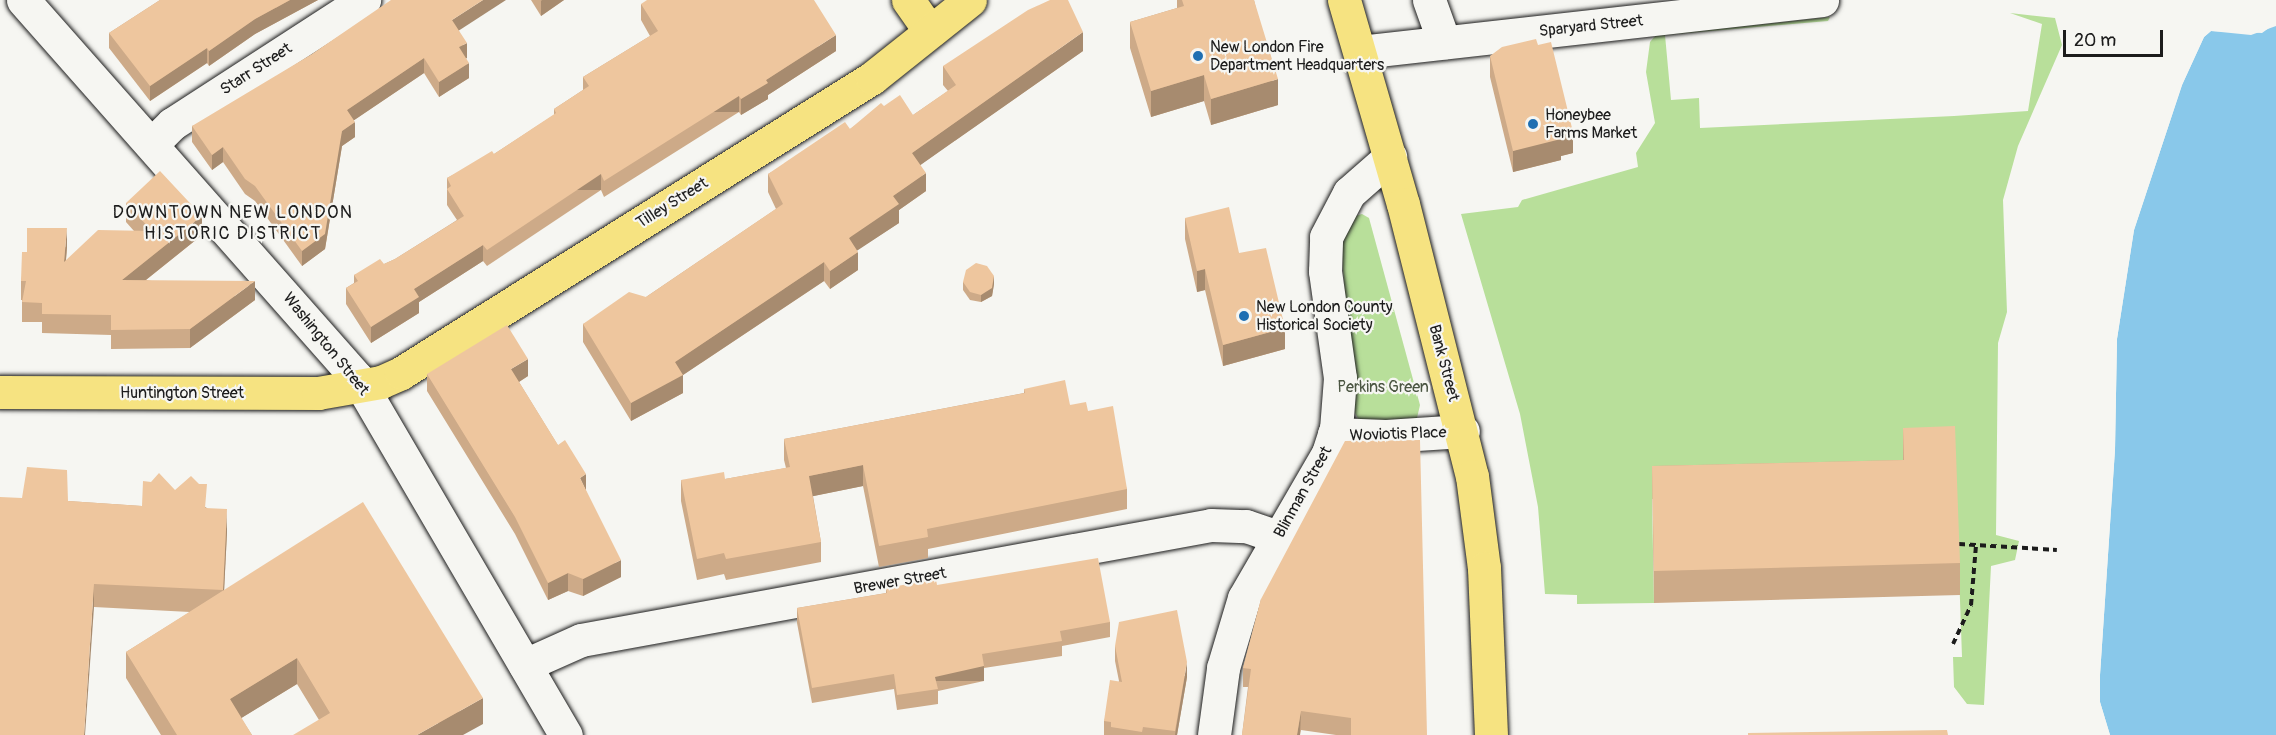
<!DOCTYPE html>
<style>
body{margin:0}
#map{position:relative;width:2276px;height:735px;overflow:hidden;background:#f6f6f2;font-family:Pangolin,sans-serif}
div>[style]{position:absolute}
.green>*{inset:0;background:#b8df9a}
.water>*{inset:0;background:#89c8ea}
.pier>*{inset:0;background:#f6f6f2}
.path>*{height:4px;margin-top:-2px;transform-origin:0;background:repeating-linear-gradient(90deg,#1c1c1c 0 6px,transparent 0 10.5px)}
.roads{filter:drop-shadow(0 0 2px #1c1c1c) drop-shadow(0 0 2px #1c1c1c)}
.minor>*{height:33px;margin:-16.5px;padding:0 16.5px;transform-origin:16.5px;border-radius:16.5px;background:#f6f6f2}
.major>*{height:33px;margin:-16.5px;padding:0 16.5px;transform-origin:16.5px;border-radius:16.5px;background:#f6e381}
.wall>*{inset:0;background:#cdaa88}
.shaded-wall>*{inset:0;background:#a78b6f;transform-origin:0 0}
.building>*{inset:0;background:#eec69e}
.dots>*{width:16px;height:16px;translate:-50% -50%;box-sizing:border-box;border:3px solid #f6f6f2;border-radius:50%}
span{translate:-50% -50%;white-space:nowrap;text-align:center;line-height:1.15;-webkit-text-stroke:4.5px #f6f6f2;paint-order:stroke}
.street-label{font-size:16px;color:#1c1c1c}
.poi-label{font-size:16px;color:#1c1c1c}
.left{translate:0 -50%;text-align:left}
.park-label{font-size:16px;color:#4b5642}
.neighbourhood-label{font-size:18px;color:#1c1c1c;letter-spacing:1.5px}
.scale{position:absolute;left:2063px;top:30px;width:100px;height:27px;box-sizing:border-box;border:3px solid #1c1c1c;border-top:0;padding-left:8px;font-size:18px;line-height:21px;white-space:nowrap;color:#1c1c1c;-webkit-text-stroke:4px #f6f6f2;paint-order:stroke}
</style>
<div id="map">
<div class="green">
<div style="clip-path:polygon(2010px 13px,2055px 18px,2062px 45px,2018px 146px,2003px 200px,2007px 312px,1998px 343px,1996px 535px,2019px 541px,2015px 560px,1991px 566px,1984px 705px,1967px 704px,1954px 687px,1953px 657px,1962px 657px,1955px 459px,1904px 492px,1652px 499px,1654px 603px,1577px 604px,1577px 595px,1545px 594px,1538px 507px,1520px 414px,1461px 214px,1518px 207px,1522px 200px,1638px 167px,1636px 153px,1655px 123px,1646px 72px,1650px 42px,1656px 35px,1830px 17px,1828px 21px,1665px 35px,1671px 100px,1699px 98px,1700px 128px,1954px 116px,2028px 111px,2042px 24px)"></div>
<div style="clip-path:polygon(1362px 214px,1369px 218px,1420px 405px,1417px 418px,1360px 422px,1355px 413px,1341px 245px,1355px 216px)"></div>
</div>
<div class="water">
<div style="clip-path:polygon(2276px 26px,2276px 735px,2110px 735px,2100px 702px,2100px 675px,2115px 450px,2117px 339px,2134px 230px,2182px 85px,2204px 37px,2211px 31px,2251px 35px)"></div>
</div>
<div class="pier">
<div style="clip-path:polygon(2276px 23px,2262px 33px,2211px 31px,2204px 37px,2182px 85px,2134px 230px,2117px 339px,2115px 449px,2100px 675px,2100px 702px,2110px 735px,2107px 735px,2097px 702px,2097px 675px,2112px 449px,2114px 339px,2131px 229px,2180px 84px,2201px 36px,2210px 28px,2251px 32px)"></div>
</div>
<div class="path">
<div style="left:1959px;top:544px;width:98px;rotate:3.5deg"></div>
<div style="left:1953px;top:644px;width:43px;rotate:-65.2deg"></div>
<div style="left:1971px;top:605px;width:59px;rotate:-85.2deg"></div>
</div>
<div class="roads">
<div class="minor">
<div style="left:23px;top:0;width:504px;rotate:48.54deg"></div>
<div style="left:357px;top:378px;width:414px;rotate:59.7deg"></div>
<div style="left:1429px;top:0;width:45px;rotate:70.3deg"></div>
<div style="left:1360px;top:52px;width:465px;rotate:-6.4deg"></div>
<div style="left:153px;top:143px;width:27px;rotate:-45deg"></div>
<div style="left:172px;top:124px;width:229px;rotate:-32.9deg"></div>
<div style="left:1334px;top:434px;width:52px;rotate:2.2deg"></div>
<div style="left:1386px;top:436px;width:77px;rotate:-3.7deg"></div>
<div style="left:525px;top:665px;width:61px;rotate:-24.1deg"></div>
<div style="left:581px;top:640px;width:640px;rotate:-10.34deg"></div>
<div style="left:1211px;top:525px;width:35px;rotate:2deg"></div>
<div style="left:1246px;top:526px;width:34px;rotate:19deg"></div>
<div style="left:1214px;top:735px;width:68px;rotate:-82.3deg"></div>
<div style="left:1223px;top:668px;width:73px;rotate:-73.3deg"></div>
<div style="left:1244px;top:598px;width:168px;rotate:-59.9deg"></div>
<div style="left:1328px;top:453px;width:25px;rotate:-72deg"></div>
<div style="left:1336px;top:429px;width:51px;rotate:-85.5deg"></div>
<div style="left:1340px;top:378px;width:108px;rotate:-98deg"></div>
<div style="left:1325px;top:271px;width:34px;rotate:-88deg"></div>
<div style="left:1326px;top:237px;width:50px;rotate:-62.4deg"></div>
<div style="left:1349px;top:193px;width:55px;rotate:-41.3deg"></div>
</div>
<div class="major">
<div style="left:908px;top:0;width:38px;rotate:55deg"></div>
<div style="left:1344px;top:0;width:212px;rotate:73.9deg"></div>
<div style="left:1403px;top:204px;width:281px;rotate:75.8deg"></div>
<div style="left:1472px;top:476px;width:93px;rotate:82.6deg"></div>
<div style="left:1484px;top:568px;width:167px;rotate:87.6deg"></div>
<div style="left:0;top:392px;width:318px;rotate:0.2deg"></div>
<div style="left:318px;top:393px;width:64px;rotate:-9.9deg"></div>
<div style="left:381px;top:382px;width:22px;rotate:-24deg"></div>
<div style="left:401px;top:373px;width:556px;rotate:-32.06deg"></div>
<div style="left:872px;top:78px;width:125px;rotate:-38.5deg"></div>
</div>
</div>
<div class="wall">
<div style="clip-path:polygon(160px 0,318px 0,255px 34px,209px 66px,207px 63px,150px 101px,109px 48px,109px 33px)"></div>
<div style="clip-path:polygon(531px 0,564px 0,541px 16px)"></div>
<div style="clip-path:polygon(1177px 0,1254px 0,1278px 105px,1211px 125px,1204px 101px,1151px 117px,1130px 48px,1130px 22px,1177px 8px)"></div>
<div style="clip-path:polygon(641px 4px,836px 51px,768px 95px,768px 99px,741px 115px,739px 112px,604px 197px,601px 190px,487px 266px,483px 261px,419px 302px,419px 313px,371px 343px,346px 304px,346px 288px,354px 283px,354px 275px,384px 264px,395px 259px,457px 220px,447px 205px,447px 178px,494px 154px,554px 115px,554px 109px,583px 90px,583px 77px,650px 36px,641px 20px)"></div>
<div style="clip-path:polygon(459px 31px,467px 58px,466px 58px,469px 78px,439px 97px,424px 73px,354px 120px,355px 137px,342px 146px,325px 249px,302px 266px,255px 201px,245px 194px,223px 162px,212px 170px,192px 142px,192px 126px)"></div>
<div style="clip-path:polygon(1538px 45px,1573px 153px,1561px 156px,1561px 160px,1513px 172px,1490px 77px,1490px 56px)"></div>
<div style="clip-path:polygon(1083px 51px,920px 165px,926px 191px,899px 210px,899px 223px,857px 250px,858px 270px,830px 289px,824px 281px,683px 375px,683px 393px,631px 421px,583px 342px,583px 324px,646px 297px,776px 209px,768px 192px,768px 174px,850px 129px,884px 106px,913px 115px,948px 91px,943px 85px,943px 66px)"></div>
<div style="clip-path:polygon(126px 203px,202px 235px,146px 280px,255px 300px,190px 348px,111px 349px,111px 335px,42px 333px,42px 322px,22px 322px,22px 300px,21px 300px,21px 281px,27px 252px,67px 247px,66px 261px,134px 231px,126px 222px)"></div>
<div style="clip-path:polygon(1185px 218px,1239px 253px,1285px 349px,1223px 366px,1205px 290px,1197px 292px,1185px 239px)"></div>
<div style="clip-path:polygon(963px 282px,994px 284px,992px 296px,981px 302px,970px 300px,963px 290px)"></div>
<div style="clip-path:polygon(427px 374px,528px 376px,519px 382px,586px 491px,621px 577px,583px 596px,568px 591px,548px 600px,515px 534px,427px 391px)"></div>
<div style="clip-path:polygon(1024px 389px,1088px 411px,1127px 489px,1127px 509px,928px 549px,928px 558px,879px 567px,863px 486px,813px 496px,821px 542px,821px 562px,726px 580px,724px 574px,697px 580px,681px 501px,681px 480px,725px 479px,786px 468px,784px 460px,784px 439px,1024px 393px)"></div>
<div style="clip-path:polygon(1903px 428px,1960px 563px,1960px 595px,1654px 603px,1652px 466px,1903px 460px)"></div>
<div style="clip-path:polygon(175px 490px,207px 508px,227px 532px,224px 590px,483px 724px,319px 720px,297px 684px,241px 718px,252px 735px,161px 735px,126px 678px,126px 652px,190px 612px,94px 607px,68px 501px,142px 506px)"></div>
<div style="clip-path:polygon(937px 585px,1110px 622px,1110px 637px,1062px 646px,1062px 656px,984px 668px,984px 681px,938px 691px,938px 704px,897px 710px,894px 689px,812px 703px,797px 623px,797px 608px,886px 593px,886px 588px)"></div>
<div style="clip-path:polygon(1261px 599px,1427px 735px,1336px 735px,1301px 730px,1300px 735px,1242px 735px,1248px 687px,1243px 687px,1243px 668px)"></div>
<div style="clip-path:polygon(1115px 646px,1187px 677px,1177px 735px,1104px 735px,1104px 721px,1119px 681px,1115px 661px)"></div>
</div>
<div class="shaded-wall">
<div style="clip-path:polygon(290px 0,318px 0,255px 34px,209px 66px,209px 51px,255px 19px)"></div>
<div style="clip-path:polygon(483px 0,506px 0,452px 35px,452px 20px)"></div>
<div style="clip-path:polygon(542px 0,564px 0,541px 16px,541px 1px)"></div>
<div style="clip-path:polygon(1083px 32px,1083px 51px,912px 171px,912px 153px)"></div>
<div style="clip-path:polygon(836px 35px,836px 51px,768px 95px,768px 99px,741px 115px,741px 99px,766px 80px)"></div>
<div style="clip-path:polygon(467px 43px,467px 58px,459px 62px,459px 47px)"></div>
<div style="clip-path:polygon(207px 48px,207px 63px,150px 101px,150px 86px)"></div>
<div style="clip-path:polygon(424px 58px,424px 73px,347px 125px,347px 110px)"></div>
<div style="clip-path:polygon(469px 63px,469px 78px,439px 97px,439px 82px)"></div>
<div style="clip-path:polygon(1204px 75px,1204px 101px,1151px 117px,1151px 91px)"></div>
<div style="clip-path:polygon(1278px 79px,1278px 105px,1211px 125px,1211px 99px)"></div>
<div style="left:739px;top:96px;width:16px;height:160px;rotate:90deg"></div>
<div style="clip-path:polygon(355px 122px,355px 137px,342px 146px,325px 249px,302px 266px,302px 251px,342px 131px)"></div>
<div style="clip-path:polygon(1573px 132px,1573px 153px,1561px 156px,1561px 160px,1513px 172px,1513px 151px,1559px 135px)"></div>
<div style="clip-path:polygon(223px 147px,223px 162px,212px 170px,212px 155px)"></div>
<div style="clip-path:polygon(926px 173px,926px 191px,899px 210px,899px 223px,849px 256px,849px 238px,893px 196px)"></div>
<div style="left:601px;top:174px;width:16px;height:137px;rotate:90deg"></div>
<div style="clip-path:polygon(202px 216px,202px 235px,122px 299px,122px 280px)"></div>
<div style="clip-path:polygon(67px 228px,67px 247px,64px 281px,64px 262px)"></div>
<div style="clip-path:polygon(483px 245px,483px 261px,419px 302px,419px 313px,371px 343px,371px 327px,414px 289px)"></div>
<div style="clip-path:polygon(858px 252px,858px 270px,830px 289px,830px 271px)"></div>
<div style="clip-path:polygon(824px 262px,824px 281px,683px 375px,683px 393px,631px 421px,631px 403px,675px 362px)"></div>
<div style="clip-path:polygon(1205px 269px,1205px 290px,1197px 292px,1197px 271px)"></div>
<div style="clip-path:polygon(994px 276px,994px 284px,992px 296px,981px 302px,981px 295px)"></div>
<div style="clip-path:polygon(255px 281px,255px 300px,190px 348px,190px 329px)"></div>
<div style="clip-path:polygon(1285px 328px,1285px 349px,1223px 366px,1223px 345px)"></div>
<div style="clip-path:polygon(528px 359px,528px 376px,511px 387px,511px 369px)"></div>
<div style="clip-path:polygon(863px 465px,863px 486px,809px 497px,809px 476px)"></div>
<div style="clip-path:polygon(586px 474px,586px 491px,580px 478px)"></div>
<div style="clip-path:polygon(227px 509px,227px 532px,223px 613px,223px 590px)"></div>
<div style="clip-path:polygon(621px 560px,621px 577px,583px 596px,583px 579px)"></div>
<div style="clip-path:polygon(568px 573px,568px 591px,548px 600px,548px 583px)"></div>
<div style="clip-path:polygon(94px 584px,94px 607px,85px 735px,84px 735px)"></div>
<div style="clip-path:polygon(297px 658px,297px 684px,230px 725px,230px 699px)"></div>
<div style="clip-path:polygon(1187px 662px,1187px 677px,1177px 735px,1175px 735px)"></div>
<div style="left:984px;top:666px;width:15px;height:50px;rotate:90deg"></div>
<div style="clip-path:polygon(483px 698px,483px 724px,463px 735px,417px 735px)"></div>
<div style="clip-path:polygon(1301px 711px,1300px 735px,1297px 735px)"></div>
</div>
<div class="building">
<div style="clip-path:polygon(160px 0,290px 0,255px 19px,209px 51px,207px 48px,150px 86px,109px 33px)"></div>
<div style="clip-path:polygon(391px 0,483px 0,452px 20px,467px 43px,459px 47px,469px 63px,439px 82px,424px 58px,347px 110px,355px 122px,342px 131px,325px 234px,302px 251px,255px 186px,245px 179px,223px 147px,212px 155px,192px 126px,312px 54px)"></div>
<div style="clip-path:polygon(647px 0,814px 0,836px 35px,766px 80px,768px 83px,741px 99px,739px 96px,604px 181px,601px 174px,487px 250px,483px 245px,414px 289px,419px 297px,371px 327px,346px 288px,358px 281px,354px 275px,380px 259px,384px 264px,395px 259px,464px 216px,447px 189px,451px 186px,447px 178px,492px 151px,494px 154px,556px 113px,554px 109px,589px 86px,583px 77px,658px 31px,641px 4px)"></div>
<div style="clip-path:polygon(1050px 0,1068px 0,1083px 32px,912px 153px,926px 173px,893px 196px,899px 204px,849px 238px,858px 252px,830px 271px,824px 262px,675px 362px,683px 375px,631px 403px,583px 324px,629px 292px,646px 297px,783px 204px,768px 174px,845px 122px,850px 129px,881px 103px,884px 106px,900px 95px,913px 115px,956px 85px,943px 66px,1028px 10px)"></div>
<div style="clip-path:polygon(1182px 0,1254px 0,1278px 79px,1211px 99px,1204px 75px,1151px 91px,1130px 22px,1184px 6px)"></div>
<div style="clip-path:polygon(1536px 39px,1538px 45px,1551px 42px,1573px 132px,1559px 135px,1561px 139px,1513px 151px,1490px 56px,1502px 47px)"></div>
<div style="clip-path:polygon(160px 171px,202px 216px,122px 280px,255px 281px,190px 329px,111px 330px,111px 315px,42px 314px,42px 303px,22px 302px,26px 281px,21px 281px,22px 252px,27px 252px,27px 228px,67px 228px,64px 262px,98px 230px,152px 231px,126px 203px)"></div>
<div style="clip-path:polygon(1229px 207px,1239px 253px,1266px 248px,1285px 328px,1223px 345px,1205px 269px,1197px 271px,1185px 218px)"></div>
<div style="clip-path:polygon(976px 263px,987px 266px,994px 276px,992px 288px,981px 295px,970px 292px,963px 282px,966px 270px)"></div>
<div style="clip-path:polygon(507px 325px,528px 359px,511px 369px,558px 445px,565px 440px,586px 474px,580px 478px,621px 560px,583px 579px,568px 573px,548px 583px,515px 517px,427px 374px)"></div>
<div style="clip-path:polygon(1065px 380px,1070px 405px,1086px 402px,1088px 411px,1113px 406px,1127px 489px,927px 529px,928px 537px,879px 546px,863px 465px,809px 476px,821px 542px,726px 559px,724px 553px,697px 559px,681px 480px,724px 472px,725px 479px,790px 467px,784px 439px,1025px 393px,1024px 389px)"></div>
<div style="clip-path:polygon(1955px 426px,1960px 563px,1654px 571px,1652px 466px,1904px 460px,1903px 428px)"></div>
<div style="clip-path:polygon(1420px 440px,1427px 735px,1351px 735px,1351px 718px,1301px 711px,1297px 735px,1242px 735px,1251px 669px,1243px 668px,1261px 599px,1345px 441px)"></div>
<div style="clip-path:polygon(27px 467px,67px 470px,68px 501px,142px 506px,143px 481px,151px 482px,159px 473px,175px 490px,191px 476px,199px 484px,207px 484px,205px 508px,227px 509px,223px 590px,94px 584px,84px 735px,0 735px,0 497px,22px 498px)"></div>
<div style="clip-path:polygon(363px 502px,483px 698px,417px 735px,293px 735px,330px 713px,297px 658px,230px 699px,252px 735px,177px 735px,126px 652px)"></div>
<div style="clip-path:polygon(1098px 558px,1110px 622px,1060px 631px,1062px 641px,982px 654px,984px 666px,935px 677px,938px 689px,897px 695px,894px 674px,812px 688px,797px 608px,887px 593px,886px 588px,936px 579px,937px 585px)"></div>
<div style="clip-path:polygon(1177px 610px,1187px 662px,1175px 731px,1143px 727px,1142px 732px,1111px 727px,1111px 722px,1104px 721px,1110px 680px,1122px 682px,1115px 646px,1119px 622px)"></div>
<div style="clip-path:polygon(1947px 730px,1948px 735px,1748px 735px,1748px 733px)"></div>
</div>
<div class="dots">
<div style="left:1198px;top:56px;background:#1f6fb2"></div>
<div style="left:1533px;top:124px;background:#1f6fb2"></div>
<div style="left:1244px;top:316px;background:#1f6fb2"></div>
</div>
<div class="street-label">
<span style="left:1591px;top:26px;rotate:-6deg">Sparyard Street</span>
<span style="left:256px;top:69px;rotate:-33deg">Starr Street</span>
<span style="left:672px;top:203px;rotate:-32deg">Tilley Street</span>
<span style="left:326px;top:344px;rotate:51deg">Washington Street</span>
<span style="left:1444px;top:363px;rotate:75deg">Bank Street</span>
<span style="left:182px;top:393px">Huntington Street</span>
<span style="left:1398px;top:434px;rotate:-2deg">Woviotis Place</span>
<span style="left:1303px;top:492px;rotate:-61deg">Blinman Street</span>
<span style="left:900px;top:581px;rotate:-10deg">Brewer Street</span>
</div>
<div class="poi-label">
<span class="left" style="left:1210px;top:56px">New London Fire<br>Department Headquarters</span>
<span class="left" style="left:1545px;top:124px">Honeybee<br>Farms Market</span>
<span class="left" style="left:1256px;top:316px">New London County<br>Historical Society</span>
</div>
<div class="park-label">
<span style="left:1383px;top:387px">Perkins Green</span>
</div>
<div class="neighbourhood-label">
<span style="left:233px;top:224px">DOWNTOWN NEW LONDON<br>HISTORIC DISTRICT</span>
</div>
<div class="scale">20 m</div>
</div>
